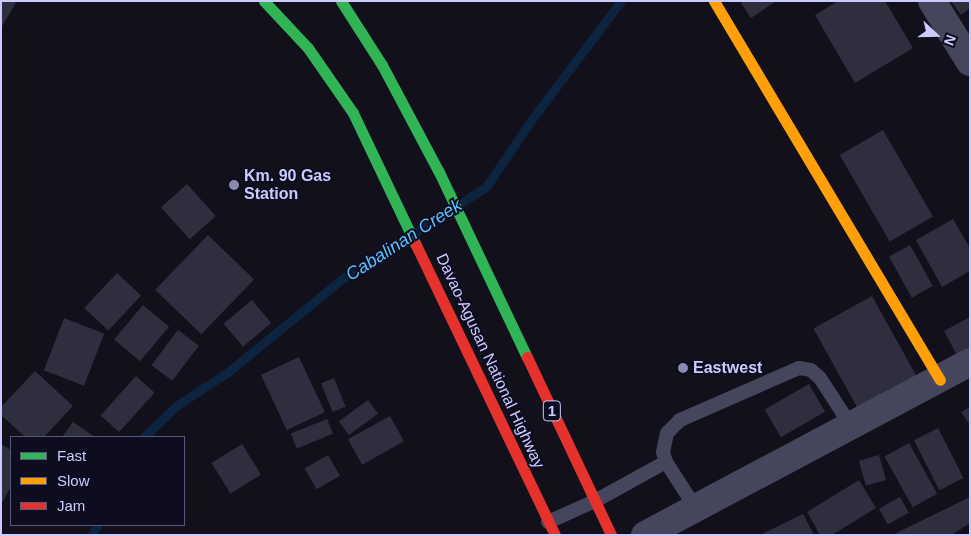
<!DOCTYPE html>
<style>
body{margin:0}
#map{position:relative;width:971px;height:536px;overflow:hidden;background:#12101b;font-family:Helvetica,sans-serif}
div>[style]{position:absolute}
.stream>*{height:9px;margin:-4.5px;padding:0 4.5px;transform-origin:4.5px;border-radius:4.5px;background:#0c2440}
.building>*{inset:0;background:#2e2e3e;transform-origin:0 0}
.lane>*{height:14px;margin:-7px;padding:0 7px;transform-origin:7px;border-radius:7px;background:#45465c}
.street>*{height:28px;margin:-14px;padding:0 14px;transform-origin:14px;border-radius:14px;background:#45465c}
.fast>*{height:11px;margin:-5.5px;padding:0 5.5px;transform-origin:5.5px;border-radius:5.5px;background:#30b455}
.slow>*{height:11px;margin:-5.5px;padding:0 5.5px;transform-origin:5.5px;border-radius:5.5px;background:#ff9f0a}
.jam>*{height:11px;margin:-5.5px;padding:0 5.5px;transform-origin:5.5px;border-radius:5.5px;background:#e5322d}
.dots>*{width:14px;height:14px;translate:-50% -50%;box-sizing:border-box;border:2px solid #0e0c1f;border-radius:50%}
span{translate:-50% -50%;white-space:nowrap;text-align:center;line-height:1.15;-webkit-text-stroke:4px #0e0c1f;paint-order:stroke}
.shield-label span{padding:1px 4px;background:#0e0c1f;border:1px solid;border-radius:4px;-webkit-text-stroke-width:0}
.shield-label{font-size:15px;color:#cbcbff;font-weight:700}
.poi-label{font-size:16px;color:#cbcbff;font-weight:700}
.left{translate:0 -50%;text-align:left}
.street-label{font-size:16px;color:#cbcbff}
.water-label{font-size:18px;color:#59c2ff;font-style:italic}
.frame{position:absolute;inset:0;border:2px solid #cbcbff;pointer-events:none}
.legend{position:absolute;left:10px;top:436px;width:175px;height:90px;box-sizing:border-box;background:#0e0c1f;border:1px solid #5a5879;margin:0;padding:6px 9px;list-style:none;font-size:15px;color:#cbcbff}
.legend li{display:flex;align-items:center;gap:10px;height:25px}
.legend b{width:25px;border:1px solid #5a5879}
.north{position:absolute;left:911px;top:10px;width:50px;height:50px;-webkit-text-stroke:4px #0e0c1f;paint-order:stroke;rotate:111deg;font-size:14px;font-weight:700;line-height:20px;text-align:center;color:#cbcbff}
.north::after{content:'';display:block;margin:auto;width:18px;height:22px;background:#cbcbff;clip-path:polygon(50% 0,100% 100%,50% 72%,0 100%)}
</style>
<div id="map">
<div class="stream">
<div style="left:144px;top:437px;width:45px;rotate:-44.1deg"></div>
<div style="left:176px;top:406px;width:62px;rotate:-33.2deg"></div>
<div style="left:228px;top:372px;width:147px;rotate:-39.2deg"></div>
<div style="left:342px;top:279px;width:171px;rotate:-32.6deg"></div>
<div style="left:486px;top:187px;width:82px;rotate:-55.9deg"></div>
<div style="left:532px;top:119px;width:148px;rotate:-53deg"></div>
<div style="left:92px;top:535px;width:11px;rotate:-63deg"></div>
</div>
<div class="building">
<div style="clip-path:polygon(1px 1px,17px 1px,1px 28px)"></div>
<div style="clip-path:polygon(743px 1px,776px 1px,751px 18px,741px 3px)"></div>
<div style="clip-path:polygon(838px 1px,885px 1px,913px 48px,855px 83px,815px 15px)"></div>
<div style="clip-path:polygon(951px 1px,970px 1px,970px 8px,961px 15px)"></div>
<div style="left:883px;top:130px;width:100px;height:50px;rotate:60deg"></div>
<div style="left:187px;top:184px;width:43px;height:35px;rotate:48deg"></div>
<div style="clip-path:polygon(953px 219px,970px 248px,970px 271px,942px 287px,916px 240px)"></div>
<div style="left:208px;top:235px;width:64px;height:76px;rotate:44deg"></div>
<div style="left:910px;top:245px;width:47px;height:24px;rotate:61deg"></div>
<div style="left:117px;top:273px;width:33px;height:48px;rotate:43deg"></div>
<div style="left:872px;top:296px;width:93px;height:67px;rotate:61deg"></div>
<div style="left:252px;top:300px;width:30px;height:37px;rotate:50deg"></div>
<div style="left:143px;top:305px;width:34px;height:45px;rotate:40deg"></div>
<div style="clip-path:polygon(970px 317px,970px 359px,961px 363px,944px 331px)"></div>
<div style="left:64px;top:318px;width:43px;height:56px;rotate:21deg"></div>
<div style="left:178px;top:330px;width:26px;height:44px;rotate:37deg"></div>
<div style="left:299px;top:357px;width:61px;height:42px;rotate:65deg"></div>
<div style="clip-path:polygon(35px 371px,73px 406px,44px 437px,25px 437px,1px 415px,1px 407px)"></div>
<div style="left:136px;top:376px;width:25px;height:53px;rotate:42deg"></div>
<div style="left:334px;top:378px;width:31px;height:14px;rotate:68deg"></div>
<div style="left:809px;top:384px;width:32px;height:51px;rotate:60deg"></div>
<div style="left:368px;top:400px;width:17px;height:36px;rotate:54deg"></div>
<div style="clip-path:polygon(970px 407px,970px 425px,961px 412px)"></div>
<div style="left:390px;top:416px;width:29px;height:48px;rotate:61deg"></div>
<div style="left:327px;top:419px;width:16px;height:39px;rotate:68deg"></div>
<div style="clip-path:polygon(73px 422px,95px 437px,62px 437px)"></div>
<div style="left:938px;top:428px;width:56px;height:27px;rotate:63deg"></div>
<div style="left:909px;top:443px;width:58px;height:28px;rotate:61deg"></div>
<div style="clip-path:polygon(1px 444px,11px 450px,11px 486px,1px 505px)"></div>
<div style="left:242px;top:444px;width:36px;height:36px;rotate:58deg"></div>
<div style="left:328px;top:455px;width:24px;height:27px;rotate:60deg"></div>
<div style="left:879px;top:455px;width:26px;height:21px;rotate:74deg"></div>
<div style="clip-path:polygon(859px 480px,876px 508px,832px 535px,820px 535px,807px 512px)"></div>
<div style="left:900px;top:497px;width:18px;height:24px;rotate:61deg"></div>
<div style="clip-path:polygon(970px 497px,970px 523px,951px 535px,892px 535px)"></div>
<div style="clip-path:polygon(803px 514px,814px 535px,760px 535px)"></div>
</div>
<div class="lane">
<div style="left:695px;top:507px;width:54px;rotate:-122.8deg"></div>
<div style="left:666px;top:462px;width:10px;rotate:-107deg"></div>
<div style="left:663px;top:452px;width:19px;rotate:-78deg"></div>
<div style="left:667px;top:433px;width:18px;rotate:-45deg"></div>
<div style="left:680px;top:420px;width:130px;rotate:-23.6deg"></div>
<div style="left:799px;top:368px;width:12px;rotate:9deg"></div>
<div style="left:811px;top:370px;width:12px;rotate:42deg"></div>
<div style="left:820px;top:378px;width:57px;rotate:57.1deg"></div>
<div style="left:548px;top:522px;width:51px;rotate:-24.1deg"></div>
<div style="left:595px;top:501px;width:81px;rotate:-28.8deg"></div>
</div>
<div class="street">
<div style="left:932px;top:1px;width:72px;rotate:58.1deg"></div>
<div style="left:645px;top:535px;width:368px;rotate:-28deg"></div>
</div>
<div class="fast">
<div style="left:264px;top:1px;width:64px;rotate:46.9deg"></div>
<div style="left:308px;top:48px;width:79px;rotate:55.3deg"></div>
<div style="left:353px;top:113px;width:146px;rotate:64.5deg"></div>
<div style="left:341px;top:1px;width:76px;rotate:57.4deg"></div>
<div style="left:382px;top:65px;width:121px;rotate:62deg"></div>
<div style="left:439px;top:172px;width:205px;rotate:64.6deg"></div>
</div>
<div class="slow">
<div style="left:714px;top:1px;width:441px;rotate:59.2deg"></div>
</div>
<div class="jam">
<div style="left:416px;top:245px;width:322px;rotate:64.4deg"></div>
<div style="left:527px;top:357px;width:197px;rotate:64.7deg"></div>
</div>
<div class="dots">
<div style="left:234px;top:185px;background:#8a8aaf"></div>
<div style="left:683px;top:368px;background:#8a8aaf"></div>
</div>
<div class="shield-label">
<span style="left:552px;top:411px">1</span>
</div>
<div class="poi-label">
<span class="left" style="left:244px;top:185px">Km. 90 Gas<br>Station</span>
<span class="left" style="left:693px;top:368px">Eastwest</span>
</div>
<div class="street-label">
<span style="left:490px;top:361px;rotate:65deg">Davao-Agusan National Highway</span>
</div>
<div class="water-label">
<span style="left:404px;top:240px;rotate:-33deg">Cabalinan Creek</span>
</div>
<div class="frame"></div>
<ul class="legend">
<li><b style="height:6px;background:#30b455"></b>Fast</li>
<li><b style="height:6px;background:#ff9f0a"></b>Slow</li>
<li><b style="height:6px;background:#e5322d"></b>Jam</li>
</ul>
<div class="north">N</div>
</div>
